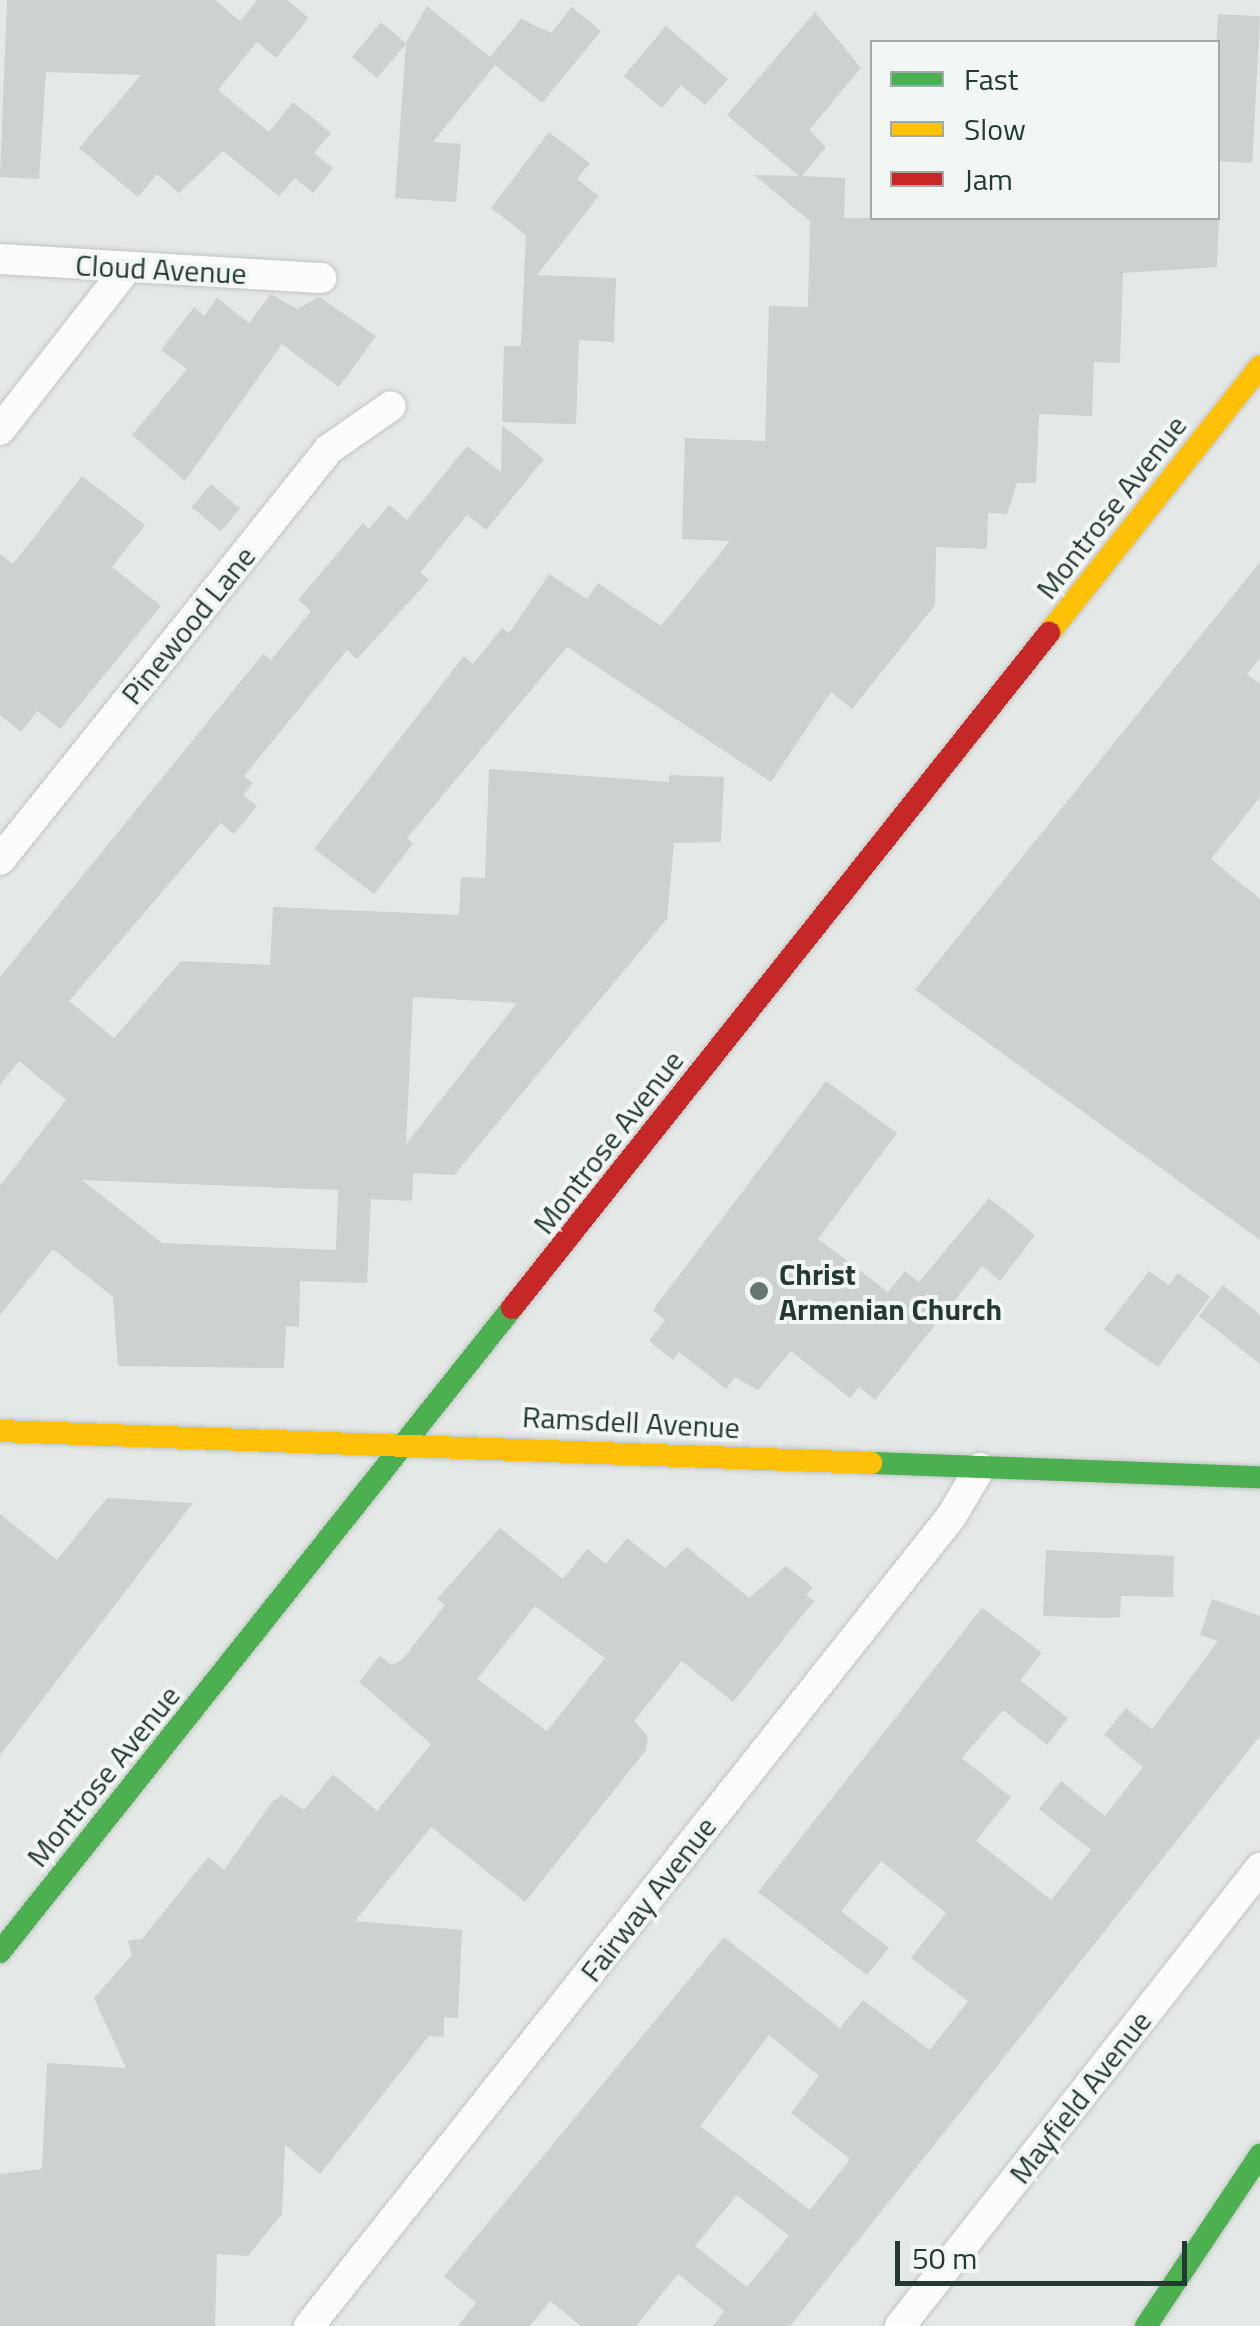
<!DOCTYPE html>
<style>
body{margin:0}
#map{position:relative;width:1260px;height:2326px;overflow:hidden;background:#e4e8e6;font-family:"Titillium Web",sans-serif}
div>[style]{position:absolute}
.building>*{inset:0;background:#cdd1cf;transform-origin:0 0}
.roads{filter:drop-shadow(0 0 2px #c1c5c3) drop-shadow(0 0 2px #c1c5c3)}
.street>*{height:30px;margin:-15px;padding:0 15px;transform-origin:15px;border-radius:15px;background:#fbfcfb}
.fast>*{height:22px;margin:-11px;padding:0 11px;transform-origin:11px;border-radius:11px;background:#4caf50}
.slow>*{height:22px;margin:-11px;padding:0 11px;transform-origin:11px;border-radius:11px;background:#ffc107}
.jam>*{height:22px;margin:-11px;padding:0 11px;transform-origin:11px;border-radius:11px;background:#c62828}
.dots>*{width:28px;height:28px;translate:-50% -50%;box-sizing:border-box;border:5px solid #f2f7f5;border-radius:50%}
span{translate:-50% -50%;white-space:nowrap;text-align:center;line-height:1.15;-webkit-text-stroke:8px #f2f7f5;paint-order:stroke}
.street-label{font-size:30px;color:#243933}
.poi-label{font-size:30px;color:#243933;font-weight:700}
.left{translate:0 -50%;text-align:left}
.legend{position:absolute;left:870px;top:40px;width:350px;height:180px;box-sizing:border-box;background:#f2f7f5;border:2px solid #a0aba7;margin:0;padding:12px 18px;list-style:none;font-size:30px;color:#243933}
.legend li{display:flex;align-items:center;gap:20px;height:50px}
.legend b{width:50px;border:2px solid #a0aba7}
.scale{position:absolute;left:895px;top:2241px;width:292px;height:45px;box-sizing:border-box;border:5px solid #243933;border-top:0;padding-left:12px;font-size:30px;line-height:35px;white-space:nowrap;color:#243933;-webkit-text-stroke:8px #f2f7f5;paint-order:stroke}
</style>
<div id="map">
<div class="building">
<div style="clip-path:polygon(7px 0,215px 0,240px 21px,257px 0,287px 0,309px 18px,276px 58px,257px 42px,218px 90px,269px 132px,293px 102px,331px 133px,314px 153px,333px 168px,313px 193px,295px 178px,279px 196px,223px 151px,179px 193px,157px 174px,138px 197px,79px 148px,141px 75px,46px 72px,39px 179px,0 177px)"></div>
<div style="clip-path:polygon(427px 6px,490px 57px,521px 19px,551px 33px,572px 7px,601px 31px,542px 103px,495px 65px,433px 142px,461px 144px,456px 202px,395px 198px,406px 44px,377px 78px,352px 57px,381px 22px,406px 43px)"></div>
<div style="clip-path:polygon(815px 12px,861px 68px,809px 130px,826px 147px,802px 176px,845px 178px,844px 218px,1219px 218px,1217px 267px,1123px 273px,1120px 363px,1094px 362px,1092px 416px,1039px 414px,1036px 483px,1017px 483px,1007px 514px,988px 513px,987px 549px,936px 547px,935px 605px,852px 709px,831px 692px,771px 782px,567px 647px,407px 838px,413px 844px,374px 894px,314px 849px,464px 656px,473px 664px,502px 628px,509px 633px,549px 574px,587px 599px,598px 583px,661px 626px,730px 541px,682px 539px,685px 438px,765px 441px,769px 306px,808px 307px,810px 221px,754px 175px,799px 176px,727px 115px)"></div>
<div style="left:1218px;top:14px;width:42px;height:147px;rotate:3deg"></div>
<div style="clip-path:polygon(666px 26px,728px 79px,705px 105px,681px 85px,662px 108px,624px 76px)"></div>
<div style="clip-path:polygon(549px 132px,590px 163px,577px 179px,599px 196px,537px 275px,616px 278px,614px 342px,579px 340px,576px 424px,502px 422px,504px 346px,521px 346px,526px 235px,491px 208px)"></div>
<div style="clip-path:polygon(271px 294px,297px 309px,319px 297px,376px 336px,339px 387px,282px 344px,185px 481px,132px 435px,187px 369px,161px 350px,194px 307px,204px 316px,217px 298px,249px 323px)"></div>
<div style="clip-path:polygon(evenodd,502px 425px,544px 459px,486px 530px,467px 515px,420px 573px,429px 580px,357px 659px,347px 650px,244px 776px,253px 783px,243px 795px,257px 806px,234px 834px,221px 823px,69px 1001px,114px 1038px,181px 961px,270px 965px,273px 907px,459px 915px,461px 877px,485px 878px,489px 769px,669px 782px,669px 775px,724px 777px,721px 842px,674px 843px,667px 919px,454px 1175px,413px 1173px,412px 1201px,371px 1199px,367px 1283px,300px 1281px,299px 1327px,286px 1326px,284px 1368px,118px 1366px,113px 1297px,53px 1249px,0 1315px,0 1186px,66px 1100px,19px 1061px,0 1085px,0 977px,263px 654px,271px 660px,311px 611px,298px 600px,363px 523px,369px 529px,389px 505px,407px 520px,467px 446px,501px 472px,502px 425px,413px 997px,517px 1003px,406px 1144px,413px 997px,502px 425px,82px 1180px,338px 1190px,336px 1250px,162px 1243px,82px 1180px)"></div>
<div style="clip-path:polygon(82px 476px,145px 525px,112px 567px,161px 606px,60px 729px,37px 711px,21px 732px,0 715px,0 554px,13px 564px)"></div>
<div style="left:211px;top:484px;width:38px;height:30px;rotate:40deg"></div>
<div style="clip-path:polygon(1260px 562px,1260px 658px,1247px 674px,1260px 684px,1260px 797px,1211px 859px,1260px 899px,1260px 1240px,915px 990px)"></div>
<div style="clip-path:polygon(826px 1081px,897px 1133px,818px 1239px,888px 1292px,905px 1271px,919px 1282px,989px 1198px,1035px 1235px,1000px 1281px,982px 1266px,875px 1400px,859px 1387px,850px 1398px,791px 1351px,758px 1390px,735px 1377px,726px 1389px,679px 1352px,673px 1360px,649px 1341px,665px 1320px,653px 1310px)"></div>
<div style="clip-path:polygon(1149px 1271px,1169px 1285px,1178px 1273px,1210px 1297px,1158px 1367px,1104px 1330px)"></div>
<div style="clip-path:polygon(1223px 1285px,1260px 1315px,1260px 1364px,1199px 1316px)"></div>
<div style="clip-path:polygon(107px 1498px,193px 1503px,0 1755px,0 1514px,57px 1560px)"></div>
<div style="clip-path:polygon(evenodd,500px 1528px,563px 1579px,587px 1549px,606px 1564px,627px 1538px,665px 1568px,687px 1547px,749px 1598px,786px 1566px,813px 1587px,806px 1595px,814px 1601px,733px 1702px,682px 1661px,634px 1721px,648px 1736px,646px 1750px,525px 1902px,431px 1827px,355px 1921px,462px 1930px,458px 2018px,444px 2017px,444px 2037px,429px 2036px,320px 2174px,285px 2145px,282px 2214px,248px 2256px,217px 2254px,215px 2326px,0 2326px,0 2174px,42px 2169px,47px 2063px,126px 2068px,94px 1998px,132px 1955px,128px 1941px,142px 1939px,208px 1857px,224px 1870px,272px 1802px,282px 1795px,304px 1810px,333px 1774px,377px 1811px,431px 1744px,359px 1682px,380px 1656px,392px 1665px,403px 1659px,445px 1605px,437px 1599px,500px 1528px,535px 1606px,605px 1658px,547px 1731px,477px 1679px,535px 1606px)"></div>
<div style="clip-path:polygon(1046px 1550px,1174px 1556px,1173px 1597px,1121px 1596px,1120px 1617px,1108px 1618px,1043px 1616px)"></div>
<div style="clip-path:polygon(evenodd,1212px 1599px,1260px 1616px,1260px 1736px,790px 2326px,713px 2326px,724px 2311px,678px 2274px,636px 2326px,581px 2326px,550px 2301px,530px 2326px,458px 2326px,476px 2303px,444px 2276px,724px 1937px,840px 2028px,863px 2000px,930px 2050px,968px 2001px,911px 1958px,946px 1913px,881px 1861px,841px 1911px,889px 1948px,867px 1975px,758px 1892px,982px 1608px,1042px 1653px,1020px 1680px,1068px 1718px,1047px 1745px,1003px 1710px,962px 1758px,1011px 1797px,976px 1841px,1051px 1900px,1091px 1850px,1039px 1809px,1061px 1781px,1105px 1816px,1143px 1767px,1104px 1735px,1126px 1708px,1152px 1729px,1218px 1641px,1200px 1635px,1212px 1599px,769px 2035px,819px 2076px,791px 2113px,850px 2159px,810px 2210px,700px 2126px,769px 2035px,1212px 1599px,737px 2195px,789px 2236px,747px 2287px,695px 2246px,737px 2195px)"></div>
</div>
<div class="roads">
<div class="street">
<div style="left:0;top:259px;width:322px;rotate:3.4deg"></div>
<div style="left:0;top:430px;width:207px;rotate:-51.9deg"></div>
<div style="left:0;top:860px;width:526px;rotate:-51.32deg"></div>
<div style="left:329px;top:449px;width:75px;rotate:-34.7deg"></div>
<div style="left:309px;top:2326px;width:1033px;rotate:-51.57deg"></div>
<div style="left:951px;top:1517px;width:57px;rotate:-59.4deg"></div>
<div style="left:900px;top:2326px;width:583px;rotate:-51.83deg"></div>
</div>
<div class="fast">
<div style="left:871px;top:1463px;width:389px;rotate:2.1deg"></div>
<div style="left:0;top:1952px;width:823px;rotate:-51.51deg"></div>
<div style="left:1146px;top:2326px;width:206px;rotate:-56.3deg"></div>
</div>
<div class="slow">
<div style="left:1049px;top:633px;width:340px;rotate:-51.6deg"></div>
<div style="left:0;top:1431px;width:872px;rotate:2.1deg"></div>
</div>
<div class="jam">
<div style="left:512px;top:1308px;width:863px;rotate:-51.5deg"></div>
</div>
</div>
<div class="dots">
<div style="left:759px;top:1291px;background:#677672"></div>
</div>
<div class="street-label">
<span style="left:161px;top:269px;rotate:3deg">Cloud Avenue</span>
<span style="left:1111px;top:507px;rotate:-52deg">Montrose Avenue</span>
<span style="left:188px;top:625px;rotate:-51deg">Pinewood Lane</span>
<span style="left:608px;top:1142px;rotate:-52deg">Montrose Avenue</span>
<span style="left:631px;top:1422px;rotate:3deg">Ramsdell Avenue</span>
<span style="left:103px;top:1776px;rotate:-51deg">Montrose Avenue</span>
<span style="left:648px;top:1899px;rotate:-52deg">Fairway Avenue</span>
<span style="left:1080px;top:2097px;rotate:-52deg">Mayfield Avenue</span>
</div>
<div class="poi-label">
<span class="left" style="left:779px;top:1291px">Christ<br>Armenian Church</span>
</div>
<ul class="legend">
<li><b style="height:12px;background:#4caf50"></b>Fast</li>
<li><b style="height:12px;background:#ffc107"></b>Slow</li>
<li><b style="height:12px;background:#c62828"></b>Jam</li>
</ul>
<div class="scale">50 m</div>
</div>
